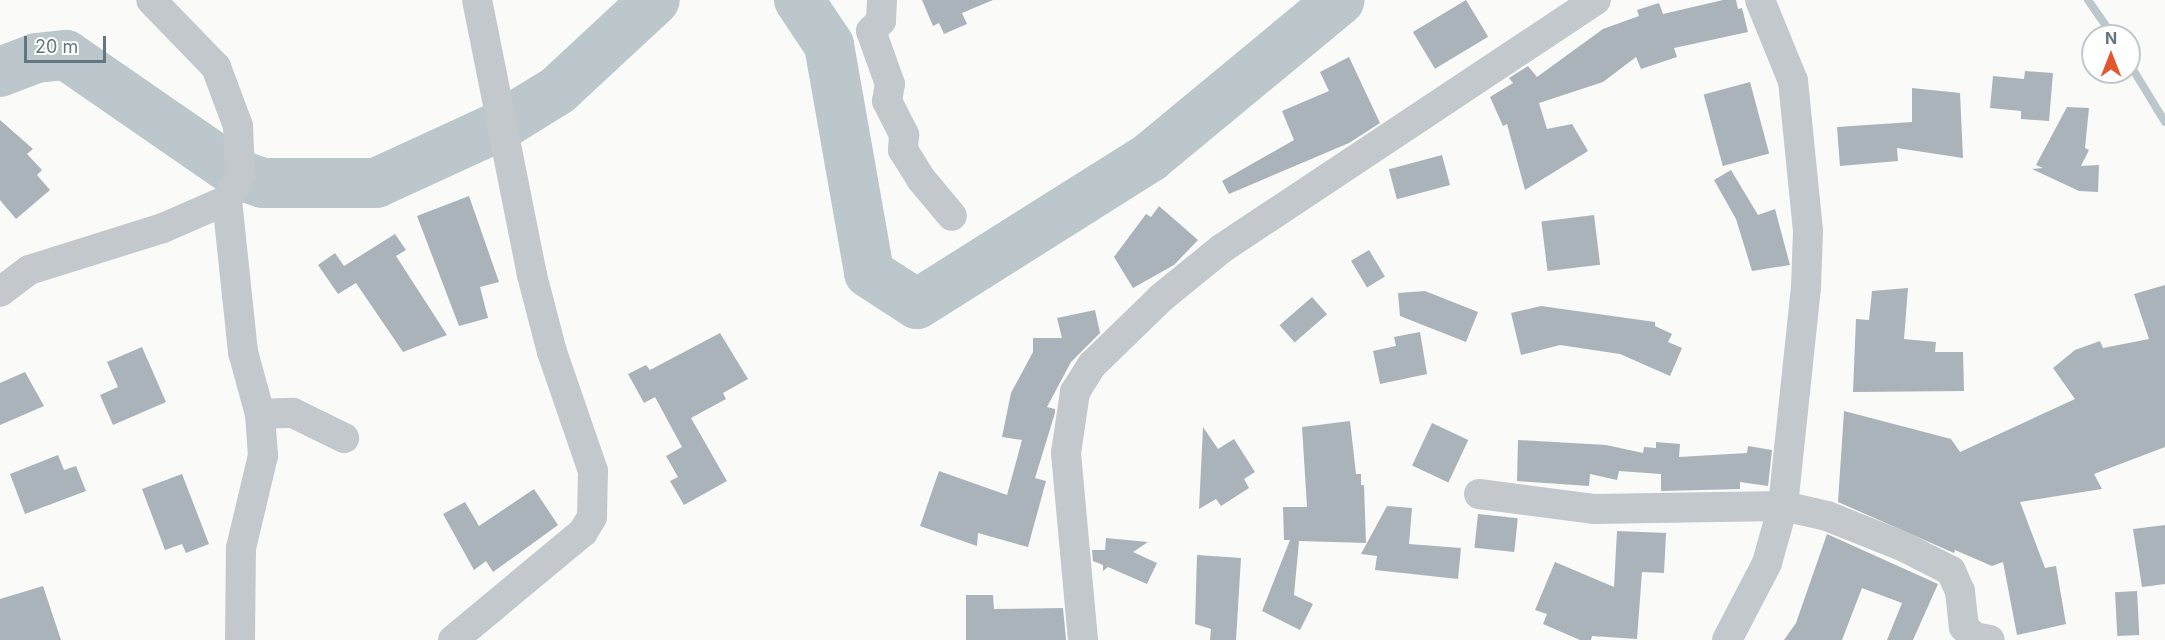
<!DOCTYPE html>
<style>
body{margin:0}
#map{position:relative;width:2165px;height:640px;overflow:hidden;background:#fafaf8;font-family:Inter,sans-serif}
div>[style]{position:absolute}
.stream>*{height:8px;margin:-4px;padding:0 4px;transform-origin:4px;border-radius:4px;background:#bbc7cb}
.river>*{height:50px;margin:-25px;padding:0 25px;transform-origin:25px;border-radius:25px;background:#bbc7cb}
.building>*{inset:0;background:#aab3b9;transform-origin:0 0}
.street>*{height:30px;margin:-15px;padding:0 15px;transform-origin:15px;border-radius:15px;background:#c3c8cc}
span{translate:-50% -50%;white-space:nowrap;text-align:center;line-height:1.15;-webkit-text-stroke:6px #fff;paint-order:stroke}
.north{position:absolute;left:2081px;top:24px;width:60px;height:60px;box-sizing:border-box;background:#fff;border:2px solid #c1c8cd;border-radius:50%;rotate:0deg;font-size:16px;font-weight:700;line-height:24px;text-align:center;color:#657683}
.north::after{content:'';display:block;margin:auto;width:21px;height:27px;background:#e4572e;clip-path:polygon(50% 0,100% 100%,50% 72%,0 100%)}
.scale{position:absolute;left:24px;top:36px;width:82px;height:27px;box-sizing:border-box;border:3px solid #657683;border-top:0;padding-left:8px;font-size:18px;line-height:21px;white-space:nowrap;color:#657683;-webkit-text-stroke:4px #fff;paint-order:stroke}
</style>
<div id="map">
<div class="stream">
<div style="left:2088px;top:0;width:44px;rotate:55.2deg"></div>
<div style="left:2129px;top:63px;width:69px;rotate:58.6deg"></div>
</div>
<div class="river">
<div style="left:799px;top:0;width:54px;rotate:56.3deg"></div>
<div style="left:829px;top:45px;width:231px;rotate:80deg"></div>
<div style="left:869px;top:273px;width:57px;rotate:32.9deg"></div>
<div style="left:917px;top:304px;width:275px;rotate:-32.2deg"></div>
<div style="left:1150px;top:157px;width:246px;rotate:-39.6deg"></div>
<div style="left:0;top:72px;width:39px;rotate:-21deg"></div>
<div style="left:36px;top:58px;width:30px;rotate:-6deg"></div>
<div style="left:66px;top:55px;width:211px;rotate:34.6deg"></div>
<div style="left:240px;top:175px;width:24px;rotate:19deg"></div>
<div style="left:263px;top:183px;width:113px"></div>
<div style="left:376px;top:183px;width:136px;rotate:-24.7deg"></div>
<div style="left:500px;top:126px;width:68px;rotate:-31.8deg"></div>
<div style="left:558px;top:90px;width:132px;rotate:-42.9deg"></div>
</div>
<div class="building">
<div style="clip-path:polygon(922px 0,993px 0,962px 13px,967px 24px,944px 34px,939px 23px,933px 26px)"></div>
<div style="left:1466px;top:0;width:43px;height:62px;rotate:59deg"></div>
<div style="clip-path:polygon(1723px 0,1736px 0,1738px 9px,1742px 8px,1748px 32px,1674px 48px,1677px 57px,1641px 69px,1636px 57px,1603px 82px,1539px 103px,1547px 129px,1572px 124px,1588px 151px,1525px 190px,1507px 124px,1503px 126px,1490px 97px,1513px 83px,1509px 78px,1528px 66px,1537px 77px,1603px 29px,1639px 16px,1637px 10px,1659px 3px,1663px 14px)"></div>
<div style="clip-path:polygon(1349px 57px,1380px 123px,1349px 143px,1229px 194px,1222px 181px,1294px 140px,1282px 111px,1329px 91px,1320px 72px)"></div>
<div style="clip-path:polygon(2025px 71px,2053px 73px,2049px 121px,2021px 119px,2021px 111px,1990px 108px,1993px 76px,2024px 79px)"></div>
<div style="left:1750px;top:82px;width:74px;height:48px;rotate:75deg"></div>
<div style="clip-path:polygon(1912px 88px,1960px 93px,1963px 158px,1897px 148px,1898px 161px,1840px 166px,1837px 127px,1912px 122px)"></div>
<div style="clip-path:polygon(2067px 107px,2089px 108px,2085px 148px,2089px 150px,2081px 166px,2099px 165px,2098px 192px,2079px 191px,2032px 169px,2043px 168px,2036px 165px)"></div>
<div style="clip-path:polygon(0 120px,33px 149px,27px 154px,42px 170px,37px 175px,50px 190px,16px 219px,0 200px)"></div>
<div style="left:1442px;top:155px;width:31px;height:55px;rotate:75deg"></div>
<div style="clip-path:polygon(1731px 170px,1758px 215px,1775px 209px,1790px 265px,1752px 271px,1736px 219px,1714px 180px)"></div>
<div style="clip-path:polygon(469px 196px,499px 282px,480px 287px,488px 318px,459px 326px,417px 216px)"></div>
<div style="clip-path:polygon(1159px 206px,1198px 240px,1174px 265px,1133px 288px,1114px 257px,1146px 214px,1151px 217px)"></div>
<div style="left:1594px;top:215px;width:50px;height:53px;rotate:83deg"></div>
<div style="clip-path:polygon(395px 234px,406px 250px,396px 256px,447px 335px,403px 352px,356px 283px,338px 294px,318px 265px,335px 253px,344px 266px)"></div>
<div style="left:1369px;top:250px;width:31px;height:21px;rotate:59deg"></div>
<div style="clip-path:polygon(2165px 285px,2165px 447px,2094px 474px,2102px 489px,2020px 502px,2045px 568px,2056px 566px,2066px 624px,2017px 635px,2003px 562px,1992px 566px,1955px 550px,1954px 553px,1838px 502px,1844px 411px,1951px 439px,1960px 452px,2075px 399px,2053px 368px,2075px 350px,2100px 341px,2103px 348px,2149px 339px,2134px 294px)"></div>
<div style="clip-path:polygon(1908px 288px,1904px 339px,1936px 342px,1935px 352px,1963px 352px,1964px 391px,1853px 392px,1856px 319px,1869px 320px,1872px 291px)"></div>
<div style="clip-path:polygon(1425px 291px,1478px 312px,1466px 342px,1400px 316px,1398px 293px)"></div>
<div style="left:1312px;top:297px;width:23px;height:43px;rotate:49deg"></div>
<div style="clip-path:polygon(1541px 306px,1655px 322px,1655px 326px,1672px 334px,1668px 342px,1682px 348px,1670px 376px,1620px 354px,1560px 345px,1521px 355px,1511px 313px)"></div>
<div style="clip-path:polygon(1095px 310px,1100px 333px,1071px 362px,1047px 407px,1055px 409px,1055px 413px,1035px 478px,1046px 481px,1028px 547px,978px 533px,977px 546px,920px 526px,939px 471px,1007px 495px,1022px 440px,1002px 437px,1011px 393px,1033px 352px,1033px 338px,1062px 338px,1057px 318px)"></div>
<div style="clip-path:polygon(1420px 332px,1427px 374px,1380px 384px,1373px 351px,1396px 346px,1394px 337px)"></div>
<div style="clip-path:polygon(720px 333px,748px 379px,723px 393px,726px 399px,691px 418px,727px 481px,684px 505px,670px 481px,678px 477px,666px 456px,682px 447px,655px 397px,644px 403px,628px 374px,646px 365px,650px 370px)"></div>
<div style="clip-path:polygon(142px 347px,166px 402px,113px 425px,100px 395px,118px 387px,107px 362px)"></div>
<div style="clip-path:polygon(25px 372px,44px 406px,0 425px,0 383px)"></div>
<div style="clip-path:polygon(1350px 421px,1356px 474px,1361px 474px,1361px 485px,1364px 485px,1366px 543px,1299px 541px,1294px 595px,1313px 604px,1300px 630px,1262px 611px,1290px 540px,1284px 540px,1283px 507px,1307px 507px,1302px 427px)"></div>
<div style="left:1432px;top:423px;width:40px;height:47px;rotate:25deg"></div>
<div style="clip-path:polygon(1203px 427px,1218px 449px,1234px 439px,1255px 472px,1244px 479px,1249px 488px,1221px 506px,1216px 499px,1199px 509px)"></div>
<div style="clip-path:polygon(1518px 440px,1606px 445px,1643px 453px,1644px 447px,1656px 448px,1656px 442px,1680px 444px,1679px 457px,1747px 453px,1748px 446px,1772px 450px,1768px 486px,1740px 482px,1740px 489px,1661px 491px,1661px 474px,1619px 471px,1617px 480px,1590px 474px,1589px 486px,1517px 481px)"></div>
<div style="clip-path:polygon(58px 455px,64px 470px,76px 466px,86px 491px,25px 514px,10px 474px)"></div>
<div style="clip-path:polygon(182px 474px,209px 544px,186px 553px,182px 544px,165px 550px,142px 489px)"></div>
<div style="clip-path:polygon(534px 489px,558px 525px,493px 572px,486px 561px,474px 570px,443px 514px,465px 502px,479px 526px)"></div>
<div style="clip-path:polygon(1387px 506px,1412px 508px,1409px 544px,1461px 548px,1458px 579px,1375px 570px,1377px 556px,1361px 554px)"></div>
<div style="left:1478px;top:514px;width:40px;height:34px;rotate:6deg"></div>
<div style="clip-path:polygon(2165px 525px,2165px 584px,2142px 587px,2133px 529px)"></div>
<div style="clip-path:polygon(1617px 531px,1666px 533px,1664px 573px,1642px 572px,1637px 639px,1592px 636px,1591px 640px,1580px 640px,1543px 624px,1547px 614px,1535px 610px,1555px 562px,1614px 587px)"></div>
<div style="clip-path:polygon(1827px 534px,1938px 584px,1913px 640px,1887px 640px,1902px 603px,1862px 588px,1842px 640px,1784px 640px,1796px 623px)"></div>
<div style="clip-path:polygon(1106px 538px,1148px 542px,1133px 552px,1157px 563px,1147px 584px,1108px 567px,1103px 571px,1103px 565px,1093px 561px,1092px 550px,1105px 550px)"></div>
<div style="clip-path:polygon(1197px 555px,1241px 558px,1236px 640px,1210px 640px,1211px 629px,1195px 624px)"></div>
<div style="clip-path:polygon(43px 586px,61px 640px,0 640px,0 599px)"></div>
<div style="left:2137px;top:591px;width:44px;height:22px;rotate:87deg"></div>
<div style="clip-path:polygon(966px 595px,993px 595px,994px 609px,1063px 608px,1066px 640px,966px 640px)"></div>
</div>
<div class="street">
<div style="left:882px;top:0;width:21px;rotate:93deg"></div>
<div style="left:881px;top:21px;width:14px;rotate:135deg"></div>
<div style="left:871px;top:31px;width:56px;rotate:70.3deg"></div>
<div style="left:890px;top:84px;width:17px;rotate:100deg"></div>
<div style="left:887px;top:101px;width:38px;rotate:63deg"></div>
<div style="left:904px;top:135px;width:15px;rotate:94deg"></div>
<div style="left:903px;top:150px;width:34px;rotate:58deg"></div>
<div style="left:921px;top:179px;width:48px;rotate:50deg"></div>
<div style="left:227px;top:200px;width:153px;rotate:84deg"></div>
<div style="left:243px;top:352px;width:64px;rotate:74.7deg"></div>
<div style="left:260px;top:414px;width:33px;rotate:-2deg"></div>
<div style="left:293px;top:413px;width:57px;rotate:26.1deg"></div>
<div style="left:0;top:292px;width:36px;rotate:-37deg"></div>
<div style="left:29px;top:270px;width:140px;rotate:-17.4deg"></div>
<div style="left:163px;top:228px;width:70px;rotate:-23.6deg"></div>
<div style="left:227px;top:200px;width:28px;rotate:-63deg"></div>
<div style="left:240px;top:175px;width:49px;rotate:-92.3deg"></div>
<div style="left:238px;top:126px;width:63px;rotate:-110.4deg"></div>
<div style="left:216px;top:67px;width:93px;rotate:-134.1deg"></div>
<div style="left:1479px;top:494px;width:117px;rotate:7.4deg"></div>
<div style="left:1595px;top:509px;width:188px;rotate:-0.9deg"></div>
<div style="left:1783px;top:506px;width:45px;rotate:12.8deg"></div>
<div style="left:1827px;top:516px;width:81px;rotate:21.8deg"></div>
<div style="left:1902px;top:546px;width:55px;rotate:27deg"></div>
<div style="left:1951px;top:571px;width:22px;rotate:66deg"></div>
<div style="left:1960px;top:591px;width:36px;rotate:84deg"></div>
<div style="left:1964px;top:627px;width:14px;rotate:45deg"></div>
<div style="left:1974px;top:637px;width:16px;rotate:11deg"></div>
<div style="left:240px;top:640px;width:92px;rotate:-89.4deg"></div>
<div style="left:241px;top:548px;width:95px;rotate:-76.6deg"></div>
<div style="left:263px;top:456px;width:42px;rotate:-94.1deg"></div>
<div style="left:453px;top:640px;width:169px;rotate:-39.7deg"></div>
<div style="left:583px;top:532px;width:17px;rotate:-59deg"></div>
<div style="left:592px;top:517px;width:46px;rotate:-88.8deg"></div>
<div style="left:593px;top:471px;width:126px;rotate:-109deg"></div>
<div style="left:552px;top:352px;width:80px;rotate:-104.6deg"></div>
<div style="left:532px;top:275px;width:280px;rotate:-101.3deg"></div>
<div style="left:1083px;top:640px;width:188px;rotate:-95.2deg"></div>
<div style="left:1066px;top:453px;width:62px;rotate:-81.6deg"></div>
<div style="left:1075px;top:392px;width:32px;rotate:-58deg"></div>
<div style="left:1092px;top:365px;width:98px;rotate:-44.2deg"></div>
<div style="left:1162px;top:297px;width:76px;rotate:-39.1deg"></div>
<div style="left:1221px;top:249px;width:450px;rotate:-33.6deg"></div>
<div style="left:1727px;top:640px;width:87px;rotate:-62.5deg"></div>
<div style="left:1767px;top:563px;width:59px;rotate:-74.3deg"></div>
<div style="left:1783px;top:506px;width:219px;rotate:-84deg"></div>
<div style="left:1806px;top:288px;width:57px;rotate:-88deg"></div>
<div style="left:1808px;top:231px;width:151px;rotate:-95.7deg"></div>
<div style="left:1793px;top:81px;width:87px;rotate:-112.2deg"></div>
</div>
<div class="north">N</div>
<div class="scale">20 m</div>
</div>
